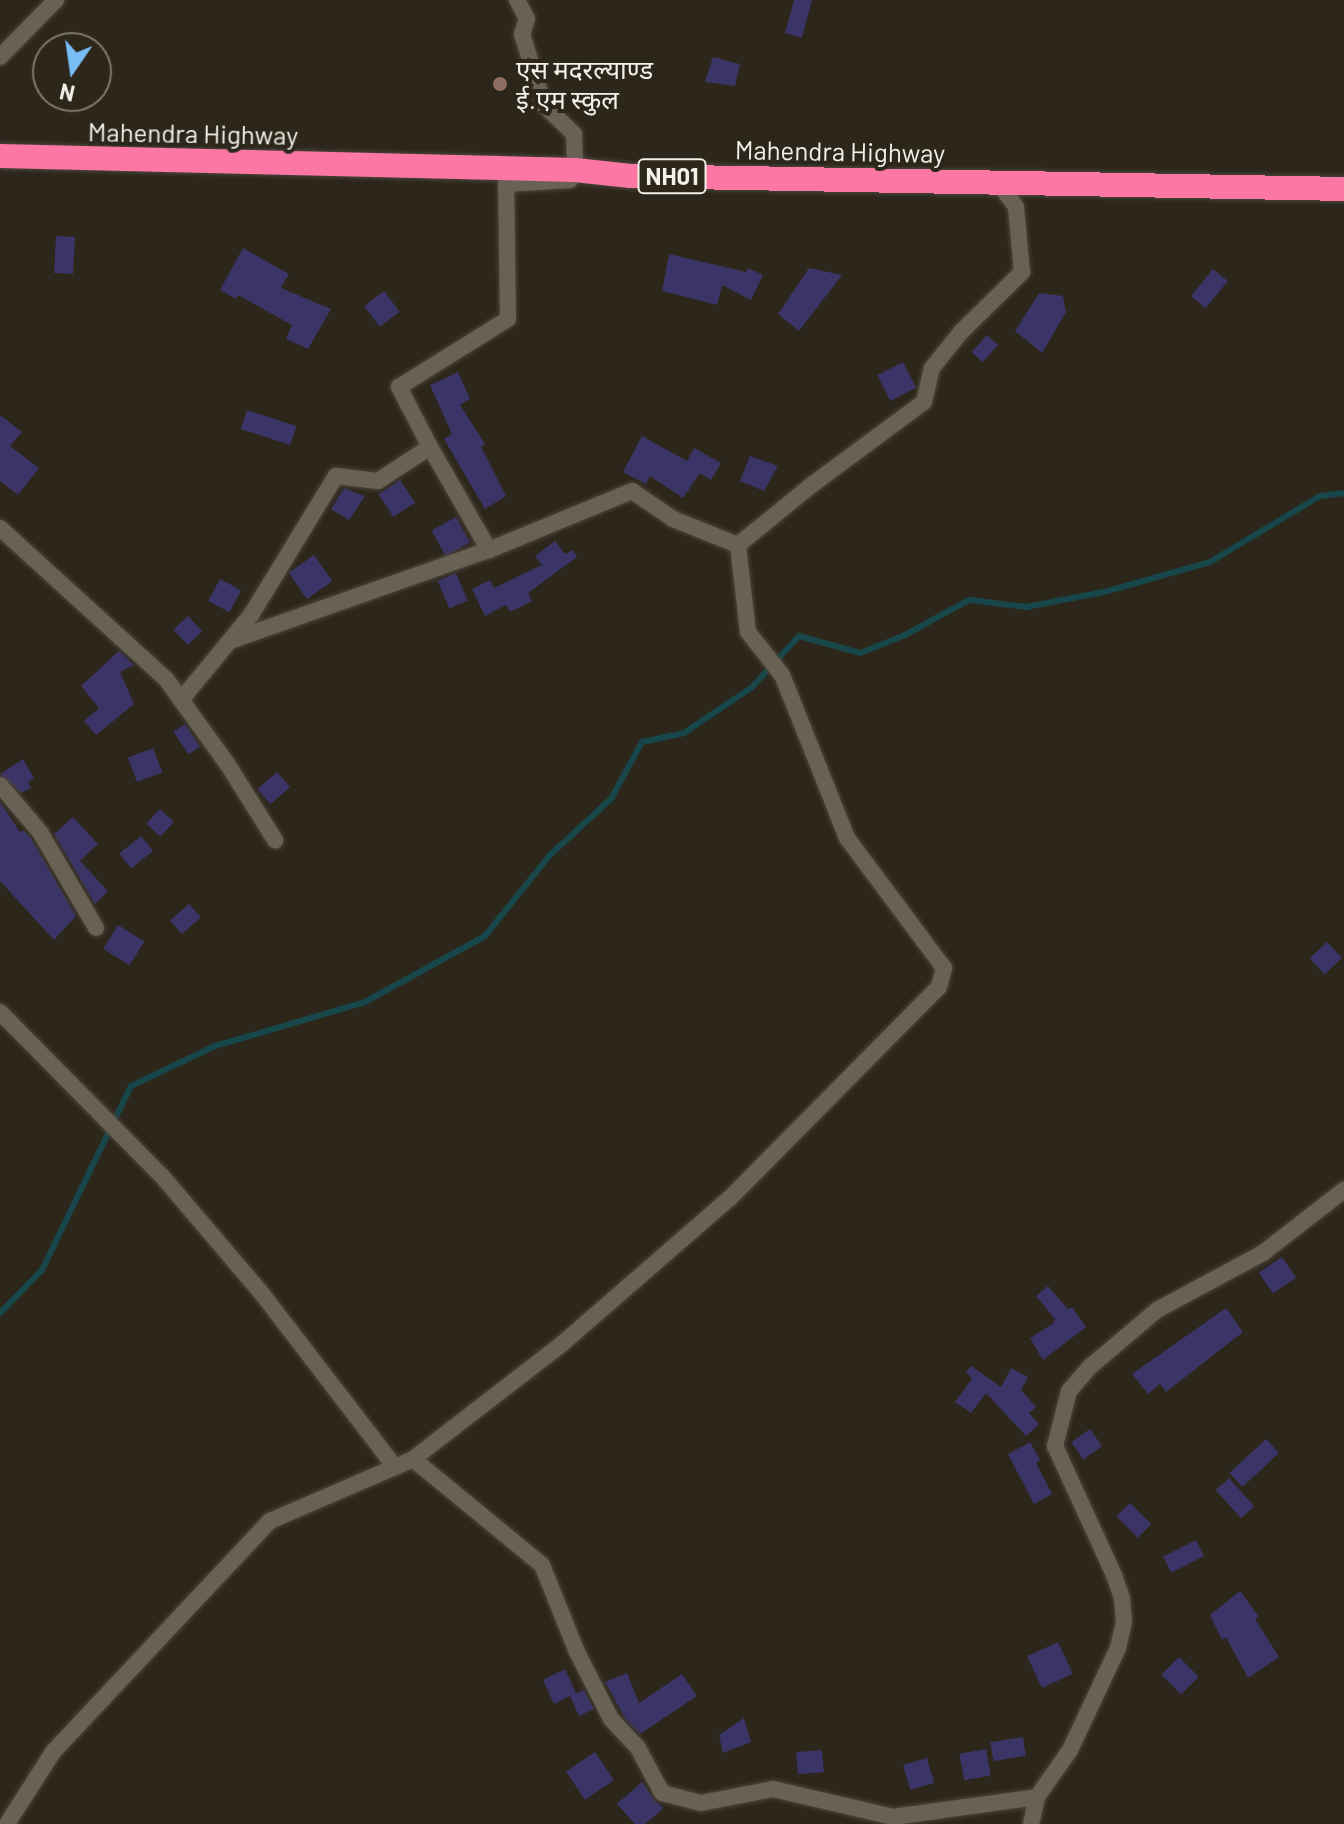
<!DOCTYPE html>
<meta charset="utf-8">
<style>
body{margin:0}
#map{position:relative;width:1344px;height:1824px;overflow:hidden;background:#2d261b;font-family:Barlow,"Noto Sans Devanagari",sans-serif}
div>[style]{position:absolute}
.stream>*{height:6px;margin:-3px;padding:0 3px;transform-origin:3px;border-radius:3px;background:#18474b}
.building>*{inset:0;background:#3b3567;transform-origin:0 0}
.roads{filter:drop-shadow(0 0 2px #4b453b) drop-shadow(0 0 2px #4b453b)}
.street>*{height:16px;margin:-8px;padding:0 8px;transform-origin:8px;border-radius:8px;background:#686154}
.highway>*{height:24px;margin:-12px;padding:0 12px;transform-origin:12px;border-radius:12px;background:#fc77a4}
.dots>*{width:22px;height:22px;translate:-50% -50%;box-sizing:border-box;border:4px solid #2d261b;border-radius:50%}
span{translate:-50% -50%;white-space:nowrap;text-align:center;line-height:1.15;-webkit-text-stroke:8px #2d261b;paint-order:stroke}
.shield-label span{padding:2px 6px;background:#2d261b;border:2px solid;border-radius:6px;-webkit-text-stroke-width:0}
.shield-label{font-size:24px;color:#f4f0e8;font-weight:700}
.poi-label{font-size:26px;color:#f4f0e8}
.left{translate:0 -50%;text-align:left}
.street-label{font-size:26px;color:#f4f0e8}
.north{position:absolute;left:32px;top:32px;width:80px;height:80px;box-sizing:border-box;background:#2d261b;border:2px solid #7d776d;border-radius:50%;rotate:193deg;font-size:22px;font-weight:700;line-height:32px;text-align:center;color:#f4f0e8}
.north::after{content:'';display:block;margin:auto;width:28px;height:36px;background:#7abef8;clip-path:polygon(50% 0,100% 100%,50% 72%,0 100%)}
</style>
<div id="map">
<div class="stream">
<div style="left:0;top:1313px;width:60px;rotate:-45.7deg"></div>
<div style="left:42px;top:1270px;width:204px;rotate:-64.2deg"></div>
<div style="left:131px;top:1086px;width:93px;rotate:-25.5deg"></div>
<div style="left:215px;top:1046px;width:156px;rotate:-16.3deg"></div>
<div style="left:365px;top:1002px;width:137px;rotate:-28.8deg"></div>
<div style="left:485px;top:936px;width:104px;rotate:-51.3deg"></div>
<div style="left:550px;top:855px;width:83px;rotate:-42.6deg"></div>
<div style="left:611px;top:799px;width:65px;rotate:-61.5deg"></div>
<div style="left:642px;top:742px;width:43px;rotate:-12.1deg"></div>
<div style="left:684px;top:733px;width:81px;rotate:-33.9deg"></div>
<div style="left:751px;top:688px;width:71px;rotate:-47.3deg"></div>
<div style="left:799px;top:636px;width:63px;rotate:15.6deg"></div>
<div style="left:860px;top:653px;width:48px;rotate:-21.8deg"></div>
<div style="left:905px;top:635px;width:73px;rotate:-28.7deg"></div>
<div style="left:969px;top:600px;width:57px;rotate:7deg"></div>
<div style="left:1026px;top:607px;width:79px;rotate:-10.9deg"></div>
<div style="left:1104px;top:592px;width:110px;rotate:-15.8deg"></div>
<div style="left:1210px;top:562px;width:128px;rotate:-31deg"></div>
<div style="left:1320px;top:496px;width:24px;rotate:-7deg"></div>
</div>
<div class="building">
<div style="clip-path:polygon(794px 0,812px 0,802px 38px,785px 33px)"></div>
<div style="clip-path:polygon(713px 57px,740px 64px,735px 86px,705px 82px)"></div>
<div style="left:56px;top:236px;width:19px;height:37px;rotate:3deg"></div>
<div style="clip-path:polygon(243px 248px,289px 274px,281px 288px,331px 309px,308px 349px,286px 339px,292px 325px,238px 295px,236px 299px,220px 290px)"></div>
<div style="clip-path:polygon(669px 254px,746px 272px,748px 268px,763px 275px,751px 300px,722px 285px,717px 305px,662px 291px)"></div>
<div style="clip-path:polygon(809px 268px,842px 275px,799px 331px,778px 314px)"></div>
<div style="left:1213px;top:269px;width:19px;height:35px;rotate:39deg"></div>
<div style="left:384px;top:291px;width:26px;height:25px;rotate:53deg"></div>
<div style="clip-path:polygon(1039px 293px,1063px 296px,1066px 312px,1042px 353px,1015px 331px)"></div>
<div style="left:987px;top:335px;width:15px;height:23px;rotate:42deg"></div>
<div style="left:903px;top:362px;width:29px;height:29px;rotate:63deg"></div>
<div style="clip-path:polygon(458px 372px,470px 399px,460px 405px,485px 444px,481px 447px,506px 496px,485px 509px,444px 439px,452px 434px,430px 385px)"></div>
<div style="left:247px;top:410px;width:52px;height:20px;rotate:18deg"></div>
<div style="clip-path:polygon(0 415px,22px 432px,10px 446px,39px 468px,18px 495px,0 481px)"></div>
<div style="clip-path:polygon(642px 436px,687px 461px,694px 448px,721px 463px,711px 480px,700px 473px,683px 498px,650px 476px,646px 484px,623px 472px)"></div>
<div style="clip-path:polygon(750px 456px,778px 466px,764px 491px,740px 481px)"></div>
<div style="left:400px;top:480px;width:27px;height:26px;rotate:56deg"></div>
<div style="clip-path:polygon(344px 488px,365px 496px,349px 520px,331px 509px)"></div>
<div style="left:456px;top:517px;width:29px;height:28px;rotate:61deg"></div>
<div style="clip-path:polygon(555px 541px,565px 554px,573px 550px,577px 557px,528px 593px,532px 601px,510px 612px,506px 605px,485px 616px,472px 589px,490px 580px,494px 588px,542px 565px,535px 556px)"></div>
<div style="left:314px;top:555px;width:32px;height:31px;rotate:55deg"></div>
<div style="left:456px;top:573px;width:30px;height:20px;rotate:67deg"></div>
<div style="left:220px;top:579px;width:24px;height:25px;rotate:28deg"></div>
<div style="left:188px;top:616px;width:21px;height:20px;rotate:47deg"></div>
<div style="clip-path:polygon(119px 651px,134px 665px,120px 672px,134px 704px,96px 735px,84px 721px,99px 708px,81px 686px)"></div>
<div style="left:185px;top:724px;width:27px;height:14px;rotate:56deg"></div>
<div style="left:153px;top:748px;width:26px;height:27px;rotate:69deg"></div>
<div style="clip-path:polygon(23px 759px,34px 778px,28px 782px,31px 788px,21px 793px,0 774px)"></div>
<div style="left:277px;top:772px;width:20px;height:26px;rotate:49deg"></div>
<div style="clip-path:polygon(0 802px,20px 832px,23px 830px,31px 838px,76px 916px,54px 940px,0 881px)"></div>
<div style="left:160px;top:809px;width:19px;height:20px;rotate:43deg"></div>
<div style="clip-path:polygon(73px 817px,98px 844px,80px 861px,108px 891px,95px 904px,54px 834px)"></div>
<div style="left:141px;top:836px;width:19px;height:28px;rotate:51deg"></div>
<div style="left:189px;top:904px;width:18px;height:25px;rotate:49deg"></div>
<div style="left:118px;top:925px;width:31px;height:28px;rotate:32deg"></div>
<div style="left:1327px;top:942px;width:22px;height:24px;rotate:47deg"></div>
<div style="left:1282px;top:1257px;width:25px;height:28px;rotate:56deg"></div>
<div style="clip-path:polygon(1048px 1286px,1068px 1309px,1072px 1307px,1086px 1327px,1043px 1360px,1030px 1338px,1054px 1323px,1055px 1319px,1036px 1296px)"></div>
<div style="clip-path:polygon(1226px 1308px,1243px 1332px,1166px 1392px,1160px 1384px,1148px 1394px,1132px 1374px)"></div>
<div style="clip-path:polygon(971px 1366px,1001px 1387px,1011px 1368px,1028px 1377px,1021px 1390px,1036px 1407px,1029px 1413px,1039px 1424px,1026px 1436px,986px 1393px,971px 1413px,955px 1402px,972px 1379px,966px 1372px)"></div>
<div style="left:1090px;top:1429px;width:21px;height:23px;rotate:55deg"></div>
<div style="left:1266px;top:1439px;width:19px;height:50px;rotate:47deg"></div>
<div style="clip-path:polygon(1030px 1442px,1040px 1460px,1036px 1463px,1052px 1494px,1034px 1504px,1008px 1454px)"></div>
<div style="left:1229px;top:1478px;width:38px;height:18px;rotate:48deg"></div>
<div style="left:1130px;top:1503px;width:30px;height:19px;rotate:45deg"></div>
<div style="left:1196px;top:1540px;width:18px;height:37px;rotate:63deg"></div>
<div style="clip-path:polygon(1240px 1591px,1259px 1617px,1255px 1619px,1279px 1657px,1248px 1678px,1226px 1637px,1222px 1640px,1210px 1615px)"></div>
<div style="left:1058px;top:1642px;width:35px;height:34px;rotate:65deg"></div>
<div style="left:1179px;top:1657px;width:28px;height:25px;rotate:45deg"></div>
<div style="clip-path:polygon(565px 1669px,576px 1693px,572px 1695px,584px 1690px,594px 1709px,579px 1716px,570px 1696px,554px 1704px,543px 1680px)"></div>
<div style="clip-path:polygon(627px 1673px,639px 1703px,682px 1674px,697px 1696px,640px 1734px,625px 1718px,605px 1682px)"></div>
<div style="clip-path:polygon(744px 1718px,751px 1742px,723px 1753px,719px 1735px)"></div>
<div style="left:1023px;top:1737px;width:19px;height:33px;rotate:81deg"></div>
<div style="left:986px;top:1749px;width:27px;height:27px;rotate:80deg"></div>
<div style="left:822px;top:1750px;width:22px;height:26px;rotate:85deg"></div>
<div style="left:595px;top:1752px;width:34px;height:35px;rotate:56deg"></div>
<div style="left:927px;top:1758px;width:26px;height:25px;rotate:74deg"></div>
<div style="clip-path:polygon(642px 1782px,655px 1801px,664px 1808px,645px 1824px,635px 1824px,617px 1804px)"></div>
</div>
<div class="roads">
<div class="street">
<div style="left:517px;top:0;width:21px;rotate:62deg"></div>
<div style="left:527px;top:19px;width:16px;rotate:108deg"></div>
<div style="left:522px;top:34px;width:74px;rotate:72.8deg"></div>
<div style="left:544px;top:105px;width:42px;rotate:44deg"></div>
<div style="left:574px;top:134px;width:36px;rotate:88deg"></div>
<div style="left:0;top:57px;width:80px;rotate:-45.5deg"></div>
<div style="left:430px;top:447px;width:119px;rotate:60.2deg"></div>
<div style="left:0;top:528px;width:224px;rotate:42.3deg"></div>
<div style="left:166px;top:679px;width:106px;rotate:54.2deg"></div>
<div style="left:228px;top:765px;width:89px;rotate:57.9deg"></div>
<div style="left:230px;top:641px;width:275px;rotate:-19.4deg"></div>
<div style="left:489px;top:550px;width:155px;rotate:-22.4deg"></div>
<div style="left:632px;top:491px;width:50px;rotate:34.3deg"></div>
<div style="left:673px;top:519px;width:70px;rotate:21.8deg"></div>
<div style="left:738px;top:545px;width:92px;rotate:-39.2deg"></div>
<div style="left:809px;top:487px;width:143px;rotate:-36.5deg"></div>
<div style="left:924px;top:402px;width:35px;rotate:-77deg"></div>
<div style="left:932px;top:368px;width:46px;rotate:-51.1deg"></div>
<div style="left:961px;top:332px;width:86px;rotate:-44.5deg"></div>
<div style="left:1022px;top:272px;width:65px;rotate:-95.3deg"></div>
<div style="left:1016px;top:207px;width:32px;rotate:-126deg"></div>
<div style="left:181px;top:700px;width:110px;rotate:-50.5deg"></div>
<div style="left:251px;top:615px;width:163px;rotate:-58.6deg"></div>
<div style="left:336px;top:476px;width:42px;rotate:6.8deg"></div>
<div style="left:378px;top:481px;width:62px;rotate:-33.2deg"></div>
<div style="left:430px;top:447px;width:68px;rotate:-117.3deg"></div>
<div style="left:399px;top:387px;width:128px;rotate:-32deg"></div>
<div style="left:508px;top:319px;width:135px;rotate:-90.8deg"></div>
<div style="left:506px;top:184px;width:64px;rotate:-3.6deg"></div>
<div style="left:0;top:785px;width:62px;rotate:49.6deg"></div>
<div style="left:40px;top:832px;width:111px;rotate:59.7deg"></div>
<div style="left:0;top:1012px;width:229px;rotate:45.4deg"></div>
<div style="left:161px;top:1175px;width:157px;rotate:49.6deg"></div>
<div style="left:263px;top:1295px;width:217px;rotate:52.5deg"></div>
<div style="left:413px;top:1459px;width:190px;rotate:-37.7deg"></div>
<div style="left:563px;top:1343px;width:221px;rotate:-41deg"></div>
<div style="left:730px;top:1198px;width:297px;rotate:-45.3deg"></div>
<div style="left:939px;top:987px;width:20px;rotate:-75deg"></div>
<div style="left:944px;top:968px;width:162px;rotate:-126.7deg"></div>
<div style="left:847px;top:838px;width:175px;rotate:-111.7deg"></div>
<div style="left:782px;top:675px;width:55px;rotate:-128.3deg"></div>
<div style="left:748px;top:632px;width:88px;rotate:-96.6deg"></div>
<div style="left:7px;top:1824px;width:85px;rotate:-57.4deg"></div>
<div style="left:53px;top:1752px;width:317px;rotate:-46.8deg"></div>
<div style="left:270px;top:1521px;width:156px;rotate:-23.4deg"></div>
<div style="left:413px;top:1459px;width:167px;rotate:39.4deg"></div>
<div style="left:542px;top:1565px;width:94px;rotate:68.1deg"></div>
<div style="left:577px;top:1652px;width:75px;rotate:63.1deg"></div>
<div style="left:611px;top:1719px;width:40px;rotate:47deg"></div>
<div style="left:638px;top:1748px;width:51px;rotate:61.9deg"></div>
<div style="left:662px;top:1793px;width:40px;rotate:14.4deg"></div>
<div style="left:701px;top:1803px;width:73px;rotate:-11deg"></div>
<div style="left:773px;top:1789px;width:123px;rotate:13.1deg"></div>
<div style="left:893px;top:1817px;width:145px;rotate:-7.9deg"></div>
<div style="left:1031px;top:1824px;width:28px;rotate:-77deg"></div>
<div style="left:1037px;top:1797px;width:57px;rotate:-54.9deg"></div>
<div style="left:1070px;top:1750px;width:113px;rotate:-64.8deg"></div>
<div style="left:1118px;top:1648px;width:27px;rotate:-77deg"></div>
<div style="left:1124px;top:1622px;width:24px;rotate:-95deg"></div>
<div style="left:1122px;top:1598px;width:24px;rotate:-109deg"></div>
<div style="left:1114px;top:1575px;width:142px;rotate:-114.6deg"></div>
<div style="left:1055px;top:1446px;width:57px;rotate:-75.7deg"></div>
<div style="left:1069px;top:1391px;width:33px;rotate:-49deg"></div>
<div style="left:1091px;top:1366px;width:87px;rotate:-40.3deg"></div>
<div style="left:1157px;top:1310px;width:120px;rotate:-28.3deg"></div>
<div style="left:1263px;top:1253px;width:103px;rotate:-37.9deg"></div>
</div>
<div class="highway">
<div style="left:0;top:156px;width:575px;rotate:1.39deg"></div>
<div style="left:575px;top:170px;width:56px;rotate:6.1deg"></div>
<div style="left:631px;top:176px;width:713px;rotate:1.04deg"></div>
</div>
</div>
<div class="dots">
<div style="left:500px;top:84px;background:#8d6e63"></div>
</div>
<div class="shield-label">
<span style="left:672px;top:176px">NH01</span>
</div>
<div class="poi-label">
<span class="left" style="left:516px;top:84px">एस मदरल्याण्ड<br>ई.एम स्कुल</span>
</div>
<div class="street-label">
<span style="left:193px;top:133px;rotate:1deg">Mahendra Highway</span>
<span style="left:840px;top:151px;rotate:1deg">Mahendra Highway</span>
</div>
<div class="north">N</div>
</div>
